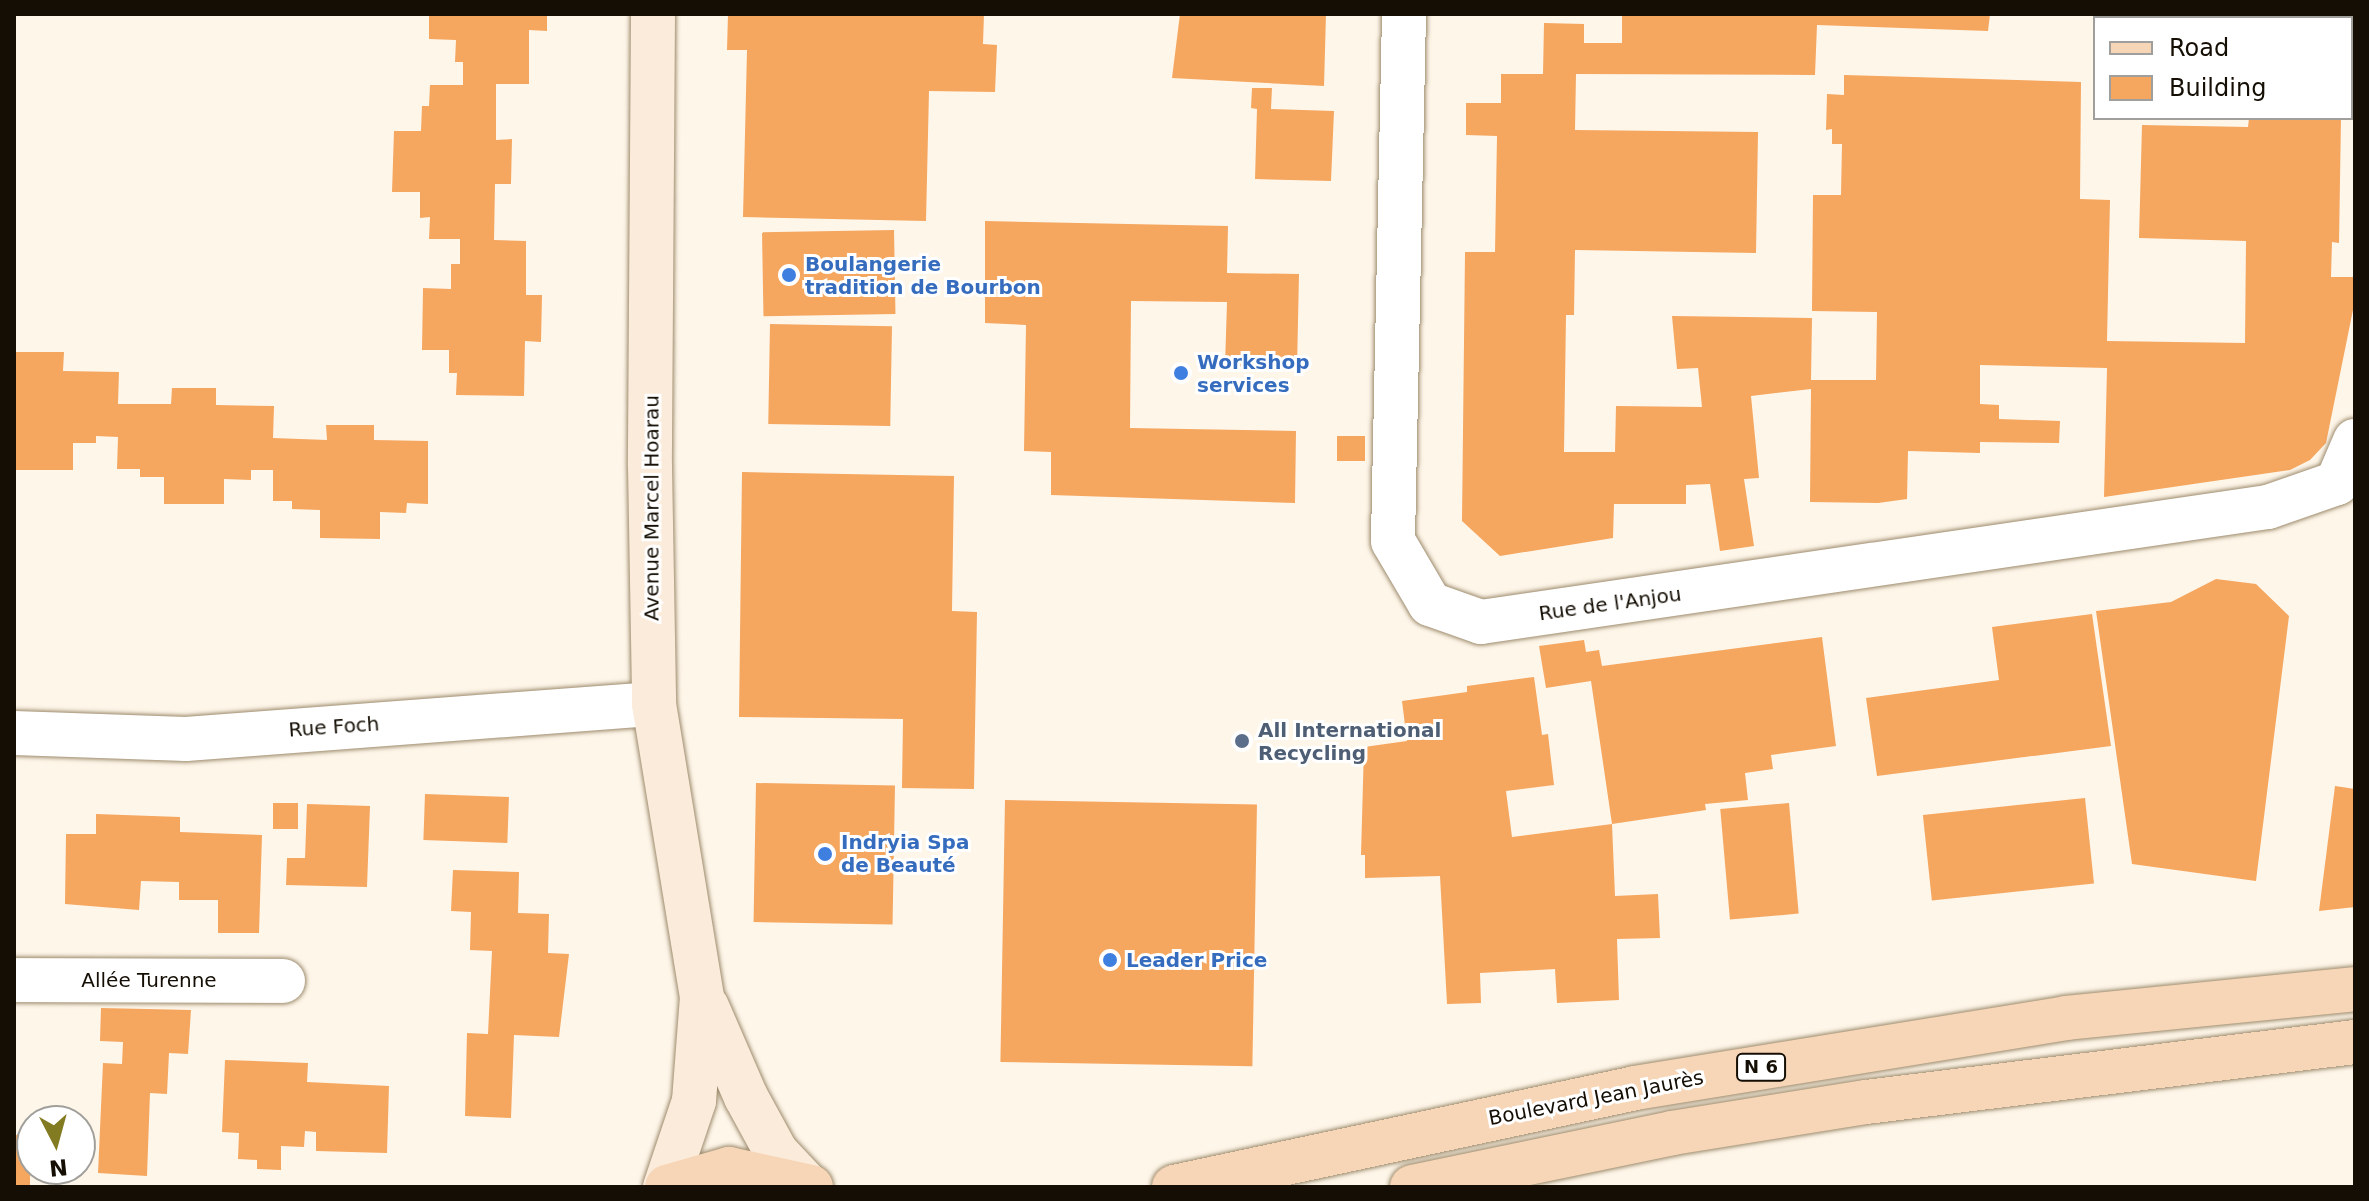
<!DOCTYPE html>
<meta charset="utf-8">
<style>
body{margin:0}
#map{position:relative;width:2369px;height:1201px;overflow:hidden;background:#fef6e9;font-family:"DejaVu Sans",sans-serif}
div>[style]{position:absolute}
.building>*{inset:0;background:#f5a65f;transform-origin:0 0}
.roads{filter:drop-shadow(0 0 2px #9d8b6d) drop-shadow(0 0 2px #9d8b6d)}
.street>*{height:44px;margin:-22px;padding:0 22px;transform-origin:22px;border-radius:22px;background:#fff}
.secondary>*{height:44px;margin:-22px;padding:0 22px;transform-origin:22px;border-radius:22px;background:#fbebdb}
.primary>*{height:44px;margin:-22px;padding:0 22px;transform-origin:22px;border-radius:22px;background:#f7d6b7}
.dots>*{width:22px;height:22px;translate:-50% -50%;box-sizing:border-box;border:4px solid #fff;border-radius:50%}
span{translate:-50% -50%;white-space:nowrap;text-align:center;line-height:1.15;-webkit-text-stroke:6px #fff;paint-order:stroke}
.shield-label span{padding:2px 6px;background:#fff;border:2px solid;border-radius:6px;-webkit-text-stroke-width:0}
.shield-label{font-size:18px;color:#140e04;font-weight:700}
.shop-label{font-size:20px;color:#366cbe;font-weight:700}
.left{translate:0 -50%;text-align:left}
.street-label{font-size:20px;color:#140e04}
.service-label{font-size:20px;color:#4e5e75;font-weight:700}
.frame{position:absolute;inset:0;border:16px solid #140e04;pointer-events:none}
.legend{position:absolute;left:2093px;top:16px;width:260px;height:104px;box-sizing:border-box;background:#fff;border:2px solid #a19f9b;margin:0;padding:10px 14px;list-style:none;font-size:24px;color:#140e04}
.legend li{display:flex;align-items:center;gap:16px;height:40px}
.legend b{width:40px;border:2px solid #a19f9b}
.north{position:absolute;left:16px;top:1105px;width:80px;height:80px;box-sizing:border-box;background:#fff;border:2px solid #a19f9b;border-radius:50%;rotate:174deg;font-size:22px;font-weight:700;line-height:32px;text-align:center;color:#140e04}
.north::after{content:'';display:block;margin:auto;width:28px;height:36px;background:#837b21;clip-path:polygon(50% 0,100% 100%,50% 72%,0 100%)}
</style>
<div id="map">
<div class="building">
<div style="clip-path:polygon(429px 14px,547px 14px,547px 31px,529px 30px,529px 84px,496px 84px,496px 140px,512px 139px,511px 184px,495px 184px,494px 240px,526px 241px,526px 295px,542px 295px,541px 342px,525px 341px,524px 396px,456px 395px,457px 373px,449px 373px,449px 350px,422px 350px,423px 288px,451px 289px,451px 264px,460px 264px,460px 239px,429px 239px,430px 217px,420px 218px,420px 192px,392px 192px,394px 131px,421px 131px,422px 106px,429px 106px,430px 85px,463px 85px,463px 62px,455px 62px,456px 40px,429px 39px)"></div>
<div style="clip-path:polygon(728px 14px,984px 14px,983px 44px,997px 45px,995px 92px,929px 91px,926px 221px,743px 217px,747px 50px,727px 50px)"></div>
<div style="clip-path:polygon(1180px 14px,1326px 14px,1324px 86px,1172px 78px)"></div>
<div style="clip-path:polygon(1622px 14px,1990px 14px,1988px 31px,1817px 25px,1815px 75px,1576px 74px,1575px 130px,1758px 132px,1756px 253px,1575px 250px,1574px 315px,1566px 315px,1564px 452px,1615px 452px,1616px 406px,1702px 407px,1698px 368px,1677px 369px,1672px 316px,1812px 318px,1811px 380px,1876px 380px,1877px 312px,1812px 311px,1813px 195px,1841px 195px,1842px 144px,1832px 144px,1832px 129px,1826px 130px,1827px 94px,1844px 95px,1844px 75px,2081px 82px,2080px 199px,2110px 200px,2107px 341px,2245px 343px,2246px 241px,2139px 238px,2142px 125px,2248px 127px,2249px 118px,2341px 118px,2339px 243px,2332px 242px,2331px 277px,2355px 277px,2355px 300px,2326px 443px,2310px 460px,2290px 470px,2104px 497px,2107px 368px,1980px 365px,1980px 404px,1999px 405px,1999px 419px,2060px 421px,2059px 443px,1980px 442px,1980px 453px,1908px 451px,1907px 499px,1878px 503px,1810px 502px,1811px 389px,1751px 396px,1759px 478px,1744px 479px,1754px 546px,1720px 551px,1710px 484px,1686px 485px,1686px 504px,1614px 504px,1613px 538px,1500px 556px,1462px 521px,1465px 252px,1495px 252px,1497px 136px,1466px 135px,1466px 103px,1501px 103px,1501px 74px,1543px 74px,1544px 23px,1584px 24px,1584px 43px,1622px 43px)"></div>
<div style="left:2114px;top:14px;width:116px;height:4px"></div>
<div style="clip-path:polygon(1252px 88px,1272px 88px,1271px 109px,1334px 111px,1331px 181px,1255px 179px,1257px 109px,1251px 108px)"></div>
<div style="clip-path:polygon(985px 221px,1228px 226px,1227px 273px,1299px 274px,1297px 368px,1225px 366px,1227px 302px,1131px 301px,1130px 428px,1296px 431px,1295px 503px,1051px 495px,1051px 452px,1024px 451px,1026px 325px,985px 323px)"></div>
<div style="left:894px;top:230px;width:84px;height:132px;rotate:89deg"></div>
<div style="left:770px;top:324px;width:122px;height:100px;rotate:1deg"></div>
<div style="clip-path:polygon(16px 352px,64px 352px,63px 371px,119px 372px,118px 404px,171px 404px,172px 388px,216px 388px,216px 405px,274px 406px,273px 438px,327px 440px,326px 425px,374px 425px,374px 440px,428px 441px,428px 504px,407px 503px,406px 513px,380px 512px,380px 539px,320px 538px,320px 510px,292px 509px,292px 501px,273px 501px,273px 470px,251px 470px,251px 480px,224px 479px,224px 504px,164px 504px,164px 477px,140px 477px,140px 469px,117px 469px,118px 437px,96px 436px,96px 443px,73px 443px,73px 470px,14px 470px)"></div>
<div style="left:1337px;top:436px;width:28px;height:25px"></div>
<div style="clip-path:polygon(742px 472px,954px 476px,952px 611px,977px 612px,974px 789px,902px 788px,903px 719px,739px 717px)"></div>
<div style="clip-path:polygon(2216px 579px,2256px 584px,2289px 616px,2256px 881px,2132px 864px,2096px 611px,2171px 602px)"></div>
<div style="clip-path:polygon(2092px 614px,2111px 746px,1877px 776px,1866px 698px,1999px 680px,1992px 627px)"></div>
<div style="clip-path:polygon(1822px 637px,1836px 746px,1771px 755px,1773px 769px,1745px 773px,1748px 800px,1705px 804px,1706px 810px,1612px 824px,1591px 681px,1546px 688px,1539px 646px,1584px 640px,1586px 652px,1599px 650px,1602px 666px)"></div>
<div style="clip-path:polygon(1534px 677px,1542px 735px,1548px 734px,1554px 785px,1506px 791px,1512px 837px,1612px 824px,1615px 896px,1658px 894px,1660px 938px,1617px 939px,1619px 1000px,1557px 1003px,1555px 969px,1480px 973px,1481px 1003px,1447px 1004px,1440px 876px,1365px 878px,1365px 855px,1361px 855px,1364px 747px,1407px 741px,1402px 701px,1467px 692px,1467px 686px)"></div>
<div style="left:756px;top:783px;width:139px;height:139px;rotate:1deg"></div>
<div style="clip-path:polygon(2335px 786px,2355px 789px,2355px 907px,2319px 911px)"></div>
<div style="left:425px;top:794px;width:84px;height:46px;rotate:2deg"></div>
<div style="left:2085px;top:798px;width:86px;height:163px;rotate:84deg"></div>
<div style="left:1005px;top:800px;width:252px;height:262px;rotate:1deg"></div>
<div style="left:273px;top:803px;width:25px;height:26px"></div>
<div style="left:1789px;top:803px;width:111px;height:69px;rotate:85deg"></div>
<div style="clip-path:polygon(307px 804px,370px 806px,367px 887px,286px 885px,287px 858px,305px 858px)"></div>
<div style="clip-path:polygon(96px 814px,180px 817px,180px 832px,262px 835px,259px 933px,218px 933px,218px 900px,179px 900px,179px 882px,141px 881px,139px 910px,65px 904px,66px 834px,96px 834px)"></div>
<div style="clip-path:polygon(453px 870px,519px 872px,518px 913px,549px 914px,548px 953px,569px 954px,559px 1037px,514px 1035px,511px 1118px,465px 1116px,467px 1033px,488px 1034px,492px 951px,470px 950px,471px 912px,451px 911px)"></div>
<div style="clip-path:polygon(101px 1008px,191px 1010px,188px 1054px,169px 1053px,167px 1094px,150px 1093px,147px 1176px,98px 1173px,103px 1063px,122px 1064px,123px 1042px,100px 1041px)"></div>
<div style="clip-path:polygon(225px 1060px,308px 1063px,307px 1082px,389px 1086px,387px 1153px,316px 1151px,316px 1132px,305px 1131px,304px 1147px,281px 1146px,281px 1170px,257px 1169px,257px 1160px,238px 1159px,239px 1133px,222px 1132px)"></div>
<div style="left:14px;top:1135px;width:16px;height:52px"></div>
</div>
<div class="roads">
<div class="street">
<div style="left:1404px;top:14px;width:527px;rotate:91.2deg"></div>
<div style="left:1393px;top:541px;width:73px;rotate:59.6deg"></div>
<div style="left:1430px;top:604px;width:54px;rotate:19.4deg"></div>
<div style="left:1481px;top:622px;width:795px;rotate:-8.31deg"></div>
<div style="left:2268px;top:507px;width:73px;rotate:-19.2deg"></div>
<div style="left:2337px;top:483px;width:46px;rotate:-66.8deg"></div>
<div style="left:14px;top:733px;width:172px;rotate:2deg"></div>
<div style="left:186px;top:739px;width:469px;rotate:-4.3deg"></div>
<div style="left:14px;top:980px;width:269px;rotate:0.2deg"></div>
</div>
<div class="secondary">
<div style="left:653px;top:14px;width:452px;rotate:90.4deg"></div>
<div style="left:650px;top:466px;width:238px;rotate:89deg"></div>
<div style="left:654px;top:704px;width:297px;rotate:80.7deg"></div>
<div style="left:702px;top:997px;width:104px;rotate:94.4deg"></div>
<div style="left:694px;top:1101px;width:91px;rotate:108.6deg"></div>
<div style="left:707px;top:1007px;width:98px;rotate:66.6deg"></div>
<div style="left:746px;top:1097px;width:63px;rotate:61.4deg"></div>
<div style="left:776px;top:1152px;width:45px;rotate:46.8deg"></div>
</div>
<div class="primary">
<div style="left:667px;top:1187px;width:65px;rotate:-16.2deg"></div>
<div style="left:729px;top:1169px;width:84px;rotate:12.4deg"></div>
<div style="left:1174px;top:1187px;width:472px;rotate:-12.1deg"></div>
<div style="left:1635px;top:1088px;width:437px;rotate:-9.2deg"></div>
<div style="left:2066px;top:1018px;width:290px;rotate:-5.7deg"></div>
<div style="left:1412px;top:1187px;width:266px;rotate:-11.7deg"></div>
<div style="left:1672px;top:1133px;width:196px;rotate:-9.1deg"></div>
<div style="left:1866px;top:1102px;width:493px;rotate:-7deg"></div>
</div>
</div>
<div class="dots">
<div style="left:789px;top:275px;background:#3f7fe0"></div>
<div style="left:1181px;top:373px;background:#3f7fe0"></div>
<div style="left:1242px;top:741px;background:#5c6f8a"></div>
<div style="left:825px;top:854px;background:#3f7fe0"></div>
<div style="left:1110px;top:960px;background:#3f7fe0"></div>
</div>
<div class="shield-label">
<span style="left:1761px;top:1067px">N 6</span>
</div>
<div class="shop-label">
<span class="left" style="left:805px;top:276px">Boulangerie<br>tradition de Bourbon</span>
<span class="left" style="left:1197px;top:374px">Workshop<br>services</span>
<span class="left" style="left:841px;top:854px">Indryia Spa<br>de Beauté</span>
<span class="left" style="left:1126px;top:960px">Leader Price</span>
</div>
<div class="street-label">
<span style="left:652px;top:508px;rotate:-90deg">Avenue Marcel Hoarau</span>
<span style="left:1610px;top:604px;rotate:-8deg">Rue de l'Anjou</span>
<span style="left:334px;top:727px;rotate:-4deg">Rue Foch</span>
<span style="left:149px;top:980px">Allée Turenne</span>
<span style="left:1596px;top:1098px;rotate:-11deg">Boulevard Jean Jaurès</span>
</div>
<div class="service-label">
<span class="left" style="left:1258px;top:742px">All International<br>Recycling</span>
</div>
<div class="frame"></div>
<ul class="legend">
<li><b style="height:10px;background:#f7d6b7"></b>Road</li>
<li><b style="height:22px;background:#f5a65f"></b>Building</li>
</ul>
<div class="north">N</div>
</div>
